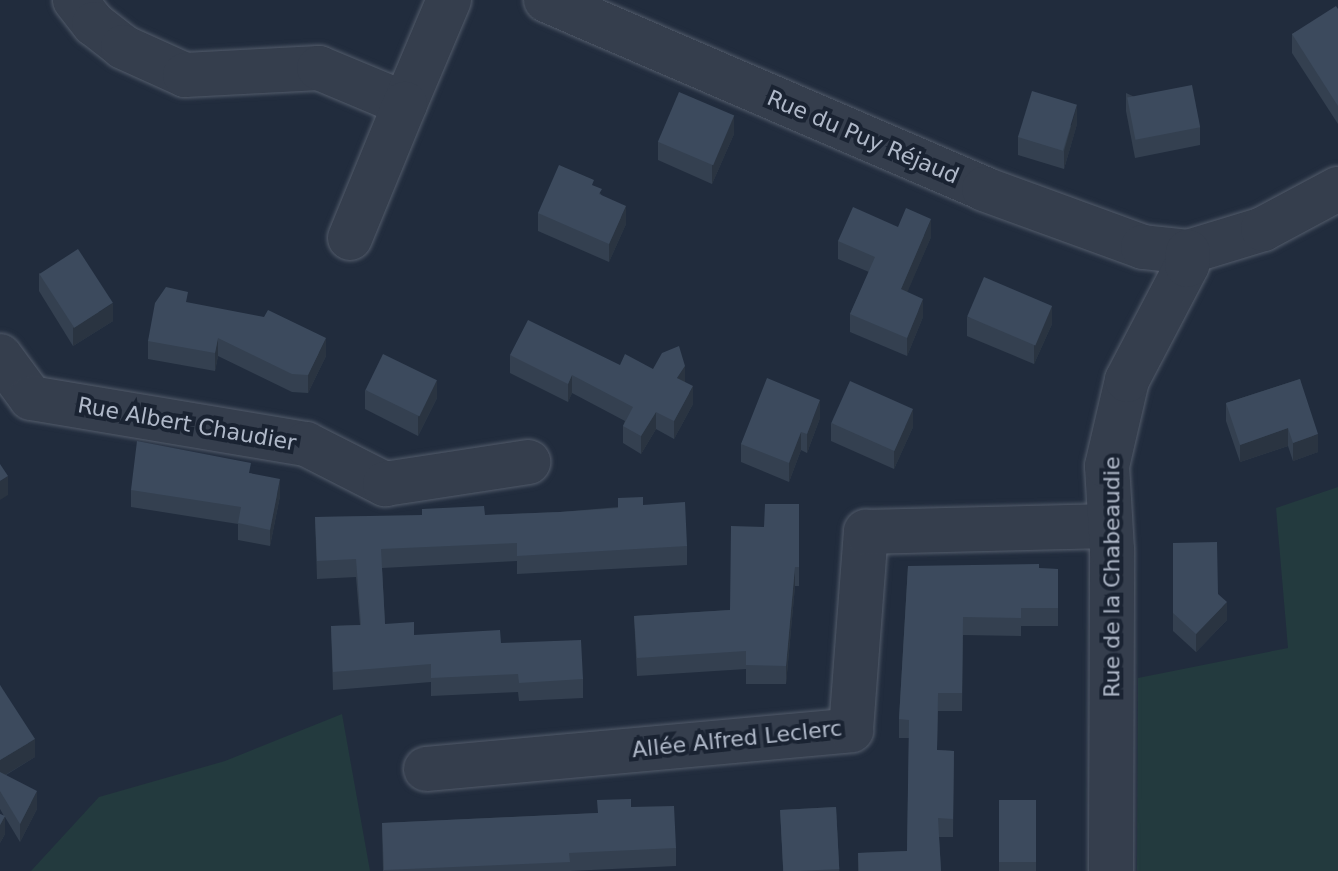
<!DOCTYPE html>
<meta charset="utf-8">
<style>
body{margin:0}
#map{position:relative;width:1338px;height:871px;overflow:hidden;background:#212c3d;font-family:"DejaVu Sans",sans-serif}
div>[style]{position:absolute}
.green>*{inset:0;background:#233a3e}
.roads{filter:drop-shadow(0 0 2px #535c6b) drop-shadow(0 0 2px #535c6b)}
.minor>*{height:44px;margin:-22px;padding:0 22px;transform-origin:22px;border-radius:22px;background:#353e4d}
.wall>*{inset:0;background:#344050;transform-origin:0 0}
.shaded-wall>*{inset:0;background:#2a3441}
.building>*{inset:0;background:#3c4a5d;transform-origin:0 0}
span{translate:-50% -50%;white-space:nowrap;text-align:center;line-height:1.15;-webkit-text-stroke:8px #1a2332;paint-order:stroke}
.street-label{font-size:22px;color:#b0b9c9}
</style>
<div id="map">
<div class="green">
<div style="clip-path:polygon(1338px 487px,1338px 871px,1137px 871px,1138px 678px,1288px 648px,1276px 508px)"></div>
<div style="clip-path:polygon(342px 714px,370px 871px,31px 871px,99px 797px,225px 761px)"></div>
</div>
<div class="roads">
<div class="minor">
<div style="left:75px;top:0;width:31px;rotate:52deg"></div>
<div style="left:94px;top:24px;width:37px;rotate:38deg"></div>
<div style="left:123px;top:47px;width:68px;rotate:24.3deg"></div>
<div style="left:185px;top:75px;width:134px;rotate:-3deg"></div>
<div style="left:319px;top:68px;width:93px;rotate:22.7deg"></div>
<div style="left:405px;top:104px;width:113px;rotate:-67.1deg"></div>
<div style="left:546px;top:0;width:477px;rotate:23.3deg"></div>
<div style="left:984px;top:189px;width:169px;rotate:20deg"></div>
<div style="left:1143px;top:247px;width:45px;rotate:6.3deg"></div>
<div style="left:1188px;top:252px;width:78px;rotate:-17deg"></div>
<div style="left:1263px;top:229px;width:85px;rotate:-28.1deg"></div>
<div style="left:350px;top:238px;width:145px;rotate:-67.7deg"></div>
<div style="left:0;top:356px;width:52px;rotate:53.6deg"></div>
<div style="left:31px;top:398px;width:279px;rotate:9.5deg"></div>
<div style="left:306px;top:444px;width:89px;rotate:26.9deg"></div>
<div style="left:385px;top:484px;width:145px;rotate:-8.7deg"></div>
<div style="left:426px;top:769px;width:427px;rotate:-5.2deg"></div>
<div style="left:851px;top:730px;width:199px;rotate:-85.7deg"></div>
<div style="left:866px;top:532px;width:242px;rotate:-1.4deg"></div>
<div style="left:1111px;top:871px;width:321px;rotate:-89.8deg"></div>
<div style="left:1112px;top:550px;width:84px;rotate:-93.4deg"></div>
<div style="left:1107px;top:466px;width:88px;rotate:-76.9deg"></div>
<div style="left:1127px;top:380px;width:130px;rotate:-62.4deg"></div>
<div style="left:1187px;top:265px;width:13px;rotate:-86deg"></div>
</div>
</div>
<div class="wall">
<div style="clip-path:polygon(1338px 9px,1338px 124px,1292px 53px,1292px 34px)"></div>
<div style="clip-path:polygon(1126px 93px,1200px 127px,1200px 145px,1135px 158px,1126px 111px)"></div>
<div style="clip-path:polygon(1077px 124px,1064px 169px,1018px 155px,1018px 137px)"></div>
<div style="clip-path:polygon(734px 134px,712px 184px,658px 160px,658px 142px)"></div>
<div style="clip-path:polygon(594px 186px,626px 224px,609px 262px,538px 231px,538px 213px)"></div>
<div style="clip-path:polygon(898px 227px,931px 237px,907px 292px,923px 317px,907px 356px,850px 332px,850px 314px,869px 272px,838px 259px,838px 241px)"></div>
<div style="clip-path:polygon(39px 273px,113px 321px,73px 346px,39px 291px)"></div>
<div style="clip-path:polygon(188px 303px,326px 356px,308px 393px,292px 392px,218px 356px,215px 371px,148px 359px,148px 341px)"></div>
<div style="clip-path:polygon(967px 317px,1052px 324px,1034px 364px,967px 336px)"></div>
<div style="clip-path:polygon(510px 355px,620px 365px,653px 369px,685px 382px,693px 404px,674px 439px,656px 429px,641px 454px,623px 443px,623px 426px,625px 421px,572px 393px,568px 402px,510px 373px)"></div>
<div style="clip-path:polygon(1300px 379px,1318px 452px,1293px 461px,1288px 446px,1240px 462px,1226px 421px,1226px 403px)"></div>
<div style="clip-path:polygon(365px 390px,437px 398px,418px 436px,365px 409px)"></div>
<div style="clip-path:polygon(820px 418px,807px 453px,801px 450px,789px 482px,741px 462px,741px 444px)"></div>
<div style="clip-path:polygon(831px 423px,913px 427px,894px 469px,831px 441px)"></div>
<div style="clip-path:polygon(251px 473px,280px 496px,270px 546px,238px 540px,238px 524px,131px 507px,131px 490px)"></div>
<div style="clip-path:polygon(799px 504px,799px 586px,795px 586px,786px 684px,746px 684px,746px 669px,637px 676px,634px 616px,730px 610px,764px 527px)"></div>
<div style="clip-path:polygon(643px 505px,687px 546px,687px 565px,517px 574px,517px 561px,382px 568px,385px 624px,414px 635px,501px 643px,583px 679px,583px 698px,519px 701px,518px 692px,431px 696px,431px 682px,333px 690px,331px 626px,360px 625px,356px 577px,317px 579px,315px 517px,485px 515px,560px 512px)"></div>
<div style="clip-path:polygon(1173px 543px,1218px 594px,1227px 620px,1196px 652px,1173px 631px)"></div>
<div style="clip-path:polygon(908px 566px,1058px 569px,1058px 626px,1021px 626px,1021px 636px,963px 635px,962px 711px,938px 711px,937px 750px,954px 751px,953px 837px,939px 837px,941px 871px,858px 871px,858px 853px,907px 851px,909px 738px,899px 738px,899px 719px)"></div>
<div style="clip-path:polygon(0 685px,35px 757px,6px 775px,37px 809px,20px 842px,5px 817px,5px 834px,0 843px,0 814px,4px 816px,0 809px)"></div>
<div style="left:999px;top:800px;width:37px;height:71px"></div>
<div style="clip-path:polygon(631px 807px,676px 848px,676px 866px,570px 871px,383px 871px,382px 823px,597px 813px)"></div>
<div style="left:836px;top:807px;width:64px;height:56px;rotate:87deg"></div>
</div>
<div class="shaded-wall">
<div style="clip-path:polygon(1077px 105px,1077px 124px,1064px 169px,1064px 151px)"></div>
<div style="clip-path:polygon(734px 115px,734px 134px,712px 184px,712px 165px)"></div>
<div style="clip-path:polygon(626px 206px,626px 224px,609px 262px,609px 244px)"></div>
<div style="clip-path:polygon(931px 219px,931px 237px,901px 307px,901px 289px)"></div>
<div style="clip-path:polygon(923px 299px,923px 317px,907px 356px,907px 338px)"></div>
<div style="clip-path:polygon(113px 303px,113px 321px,73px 346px,73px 328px)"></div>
<div style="clip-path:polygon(1052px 306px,1052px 324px,1034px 364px,1034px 346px)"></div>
<div style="clip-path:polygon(218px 338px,218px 356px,215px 371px,215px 353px)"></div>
<div style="clip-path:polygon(326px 338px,326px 356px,308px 393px,308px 375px)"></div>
<div style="clip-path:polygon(685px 366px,685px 384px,677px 378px)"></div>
<div style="clip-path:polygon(572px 375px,572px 393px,568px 402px,568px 384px)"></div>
<div style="clip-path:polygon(437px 380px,437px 398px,418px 436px,418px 417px)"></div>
<div style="clip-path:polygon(693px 386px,693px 404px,674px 439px,674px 421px)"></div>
<div style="clip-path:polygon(820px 400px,820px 418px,807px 453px,807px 434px)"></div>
<div style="clip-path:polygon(913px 409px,913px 427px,894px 469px,894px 451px)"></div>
<div style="clip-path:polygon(656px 412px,656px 429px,641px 454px,641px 436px)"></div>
<div style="clip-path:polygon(1288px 428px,1288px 446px,1240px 462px,1240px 445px)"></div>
<div style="clip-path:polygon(801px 432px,801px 450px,789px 482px,789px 463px)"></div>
<div style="clip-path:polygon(1318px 434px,1318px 452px,1293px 461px,1293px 443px)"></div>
<div style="clip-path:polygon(8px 476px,8px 495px,0 500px,0 481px)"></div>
<div style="clip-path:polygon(280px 479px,280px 496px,270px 546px,270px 530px)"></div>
<div style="clip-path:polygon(795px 567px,795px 586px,786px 684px,786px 666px)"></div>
<div style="clip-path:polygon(1227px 602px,1227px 620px,1196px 652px,1196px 634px)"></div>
<div style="clip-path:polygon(35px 739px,35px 757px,0 778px,0 760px)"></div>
<div style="clip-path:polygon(37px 791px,37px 809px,20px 842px,20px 824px)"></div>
<div style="clip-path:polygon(5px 816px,5px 834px,0 843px,0 825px)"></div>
</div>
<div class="building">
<div style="clip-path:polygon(1336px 6px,1338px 9px,1338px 106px,1292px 34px)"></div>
<div style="left:1192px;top:85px;width:43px;height:66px;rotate:79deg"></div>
<div style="left:1032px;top:91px;width:47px;height:48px;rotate:17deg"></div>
<div style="left:679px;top:92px;width:60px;height:54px;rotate:23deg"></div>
<div style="clip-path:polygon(559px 165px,594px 180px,592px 185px,602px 189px,599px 194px,626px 206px,609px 244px,538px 213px)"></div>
<div style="clip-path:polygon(853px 207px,898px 227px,906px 208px,931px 219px,901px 289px,923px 299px,907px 338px,850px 314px,875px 257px,838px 241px)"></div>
<div style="left:78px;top:249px;width:64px;height:46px;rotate:57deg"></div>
<div style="left:984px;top:277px;width:74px;height:43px;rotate:23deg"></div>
<div style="clip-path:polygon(166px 287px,188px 292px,186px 302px,264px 317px,268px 310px,326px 338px,308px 375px,292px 374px,218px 338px,215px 353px,148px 341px,155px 303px)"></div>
<div style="clip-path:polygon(528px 320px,620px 365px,625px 354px,653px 369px,662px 353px,679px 346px,685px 366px,677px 378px,693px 386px,674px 421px,656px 412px,641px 436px,623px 426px,633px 407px,572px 375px,568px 384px,510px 355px)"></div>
<div style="left:383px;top:354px;width:60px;height:40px;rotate:26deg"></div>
<div style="clip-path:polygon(767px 378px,820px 400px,807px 434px,801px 432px,789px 463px,741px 444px)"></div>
<div style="clip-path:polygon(1300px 379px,1318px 434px,1293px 443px,1288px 428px,1240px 445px,1226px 403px)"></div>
<div style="left:850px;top:381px;width:69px;height:46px;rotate:24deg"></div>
<div style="clip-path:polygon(137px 441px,251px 463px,249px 473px,280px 479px,270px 530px,238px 523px,241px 507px,131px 490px)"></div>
<div style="clip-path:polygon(0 464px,8px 476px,0 481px)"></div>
<div style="clip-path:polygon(643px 497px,643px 505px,685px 502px,687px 546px,517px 556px,517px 543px,381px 549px,385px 624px,414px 622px,414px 635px,500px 630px,501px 643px,581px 640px,583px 679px,519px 683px,518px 674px,431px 678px,431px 664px,333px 672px,331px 626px,361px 625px,356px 559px,317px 561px,315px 517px,422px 515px,422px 509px,484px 506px,485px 515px,560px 512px,618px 508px,618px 498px)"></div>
<div style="clip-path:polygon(765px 504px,799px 504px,799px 567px,795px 567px,786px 666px,746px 665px,746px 651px,637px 658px,634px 616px,730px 610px,731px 526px,764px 527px)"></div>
<div style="clip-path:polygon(1217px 542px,1218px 594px,1227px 602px,1196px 634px,1173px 613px,1173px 543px)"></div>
<div style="clip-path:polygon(1039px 564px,1039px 568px,1058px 569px,1058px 608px,1021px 608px,1021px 618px,963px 617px,962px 693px,938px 693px,937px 750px,954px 751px,953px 819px,938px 818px,941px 871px,859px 871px,858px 853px,907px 851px,909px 720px,899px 719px,908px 566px)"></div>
<div style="clip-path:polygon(0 685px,35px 739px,0 760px)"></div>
<div style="clip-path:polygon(0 772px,37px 791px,20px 824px,0 791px)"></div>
<div style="clip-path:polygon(631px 799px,631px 807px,674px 806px,676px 848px,569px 853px,570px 862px,384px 870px,382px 823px,598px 813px,597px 800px)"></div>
<div style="left:999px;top:800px;width:37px;height:62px"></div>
<div style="left:836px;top:807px;width:62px;height:56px;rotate:87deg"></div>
<div style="clip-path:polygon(0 814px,5px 816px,0 825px)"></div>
</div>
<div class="street-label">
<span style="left:863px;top:137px;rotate:23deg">Rue du Puy Réjaud</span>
<span style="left:187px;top:424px;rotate:10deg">Rue Albert Chaudier</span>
<span style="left:1112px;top:577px;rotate:-90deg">Rue de la Chabeaudie</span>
<span style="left:737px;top:739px;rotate:-6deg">Allée Alfred Leclerc</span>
</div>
</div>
